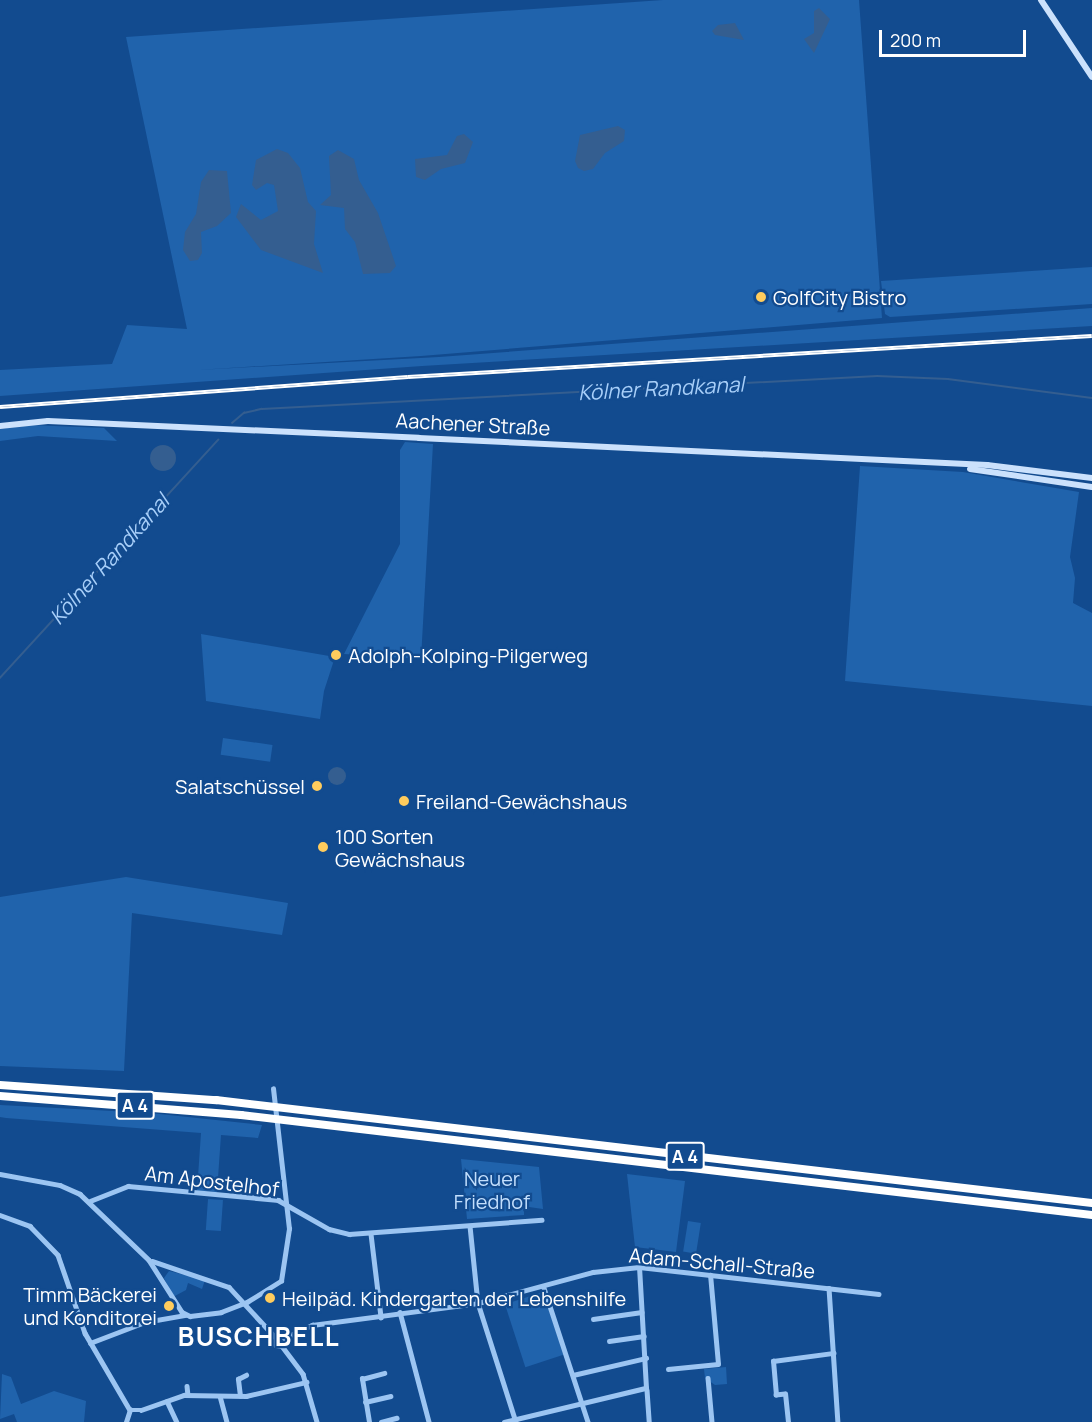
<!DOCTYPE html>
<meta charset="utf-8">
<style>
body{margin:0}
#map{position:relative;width:1092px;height:1422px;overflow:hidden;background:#124b8f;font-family:Manrope,sans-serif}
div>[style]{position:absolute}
.green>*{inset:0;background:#2063ac;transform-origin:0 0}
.water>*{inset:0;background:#345e90}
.round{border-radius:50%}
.stream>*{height:1.5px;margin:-0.75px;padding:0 0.75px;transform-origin:0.75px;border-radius:0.75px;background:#345e90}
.street>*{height:4.5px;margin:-2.25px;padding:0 2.25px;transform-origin:2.25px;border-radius:2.25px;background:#9cc5f2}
.secondary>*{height:6px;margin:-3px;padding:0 3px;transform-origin:3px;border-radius:3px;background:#cbe1fc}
.highway>*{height:8px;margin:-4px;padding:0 4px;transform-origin:4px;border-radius:4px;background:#fff}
.rail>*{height:4px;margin-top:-2px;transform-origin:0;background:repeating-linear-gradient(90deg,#124b8f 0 4.5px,#fff 0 9px);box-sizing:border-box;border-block:2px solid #fff}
.dots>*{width:16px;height:16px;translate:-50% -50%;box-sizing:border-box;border:3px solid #124b8f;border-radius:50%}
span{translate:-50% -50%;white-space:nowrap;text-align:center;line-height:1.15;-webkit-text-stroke:4.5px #124b8f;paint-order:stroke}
.shield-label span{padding:2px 4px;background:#124b8f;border:2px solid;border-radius:4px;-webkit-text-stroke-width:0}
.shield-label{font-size:18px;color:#fff;font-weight:700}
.poi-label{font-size:20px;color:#fff}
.left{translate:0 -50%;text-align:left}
.right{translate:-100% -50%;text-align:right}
.street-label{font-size:20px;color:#fff}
.park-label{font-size:20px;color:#c3dffd}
.water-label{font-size:21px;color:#a8cff9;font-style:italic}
.district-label{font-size:26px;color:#fff;font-weight:700;letter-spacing:1.5px}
.scale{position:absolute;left:879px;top:30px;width:147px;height:27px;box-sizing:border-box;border:3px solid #fff;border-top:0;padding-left:8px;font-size:18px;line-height:21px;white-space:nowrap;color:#fff;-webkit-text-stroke:4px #124b8f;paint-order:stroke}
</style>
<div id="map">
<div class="green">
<div style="clip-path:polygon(663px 0,859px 0,882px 318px,421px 356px,197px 370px,439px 357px,1092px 308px,1092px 326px,422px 366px,0 396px,0 370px,112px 364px,127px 325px,187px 329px,126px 37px)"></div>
<div style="clip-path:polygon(1092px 267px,1092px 304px,890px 317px,885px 314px,881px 281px)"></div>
<div style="clip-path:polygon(30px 425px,104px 428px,117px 441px,38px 436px,0 441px,0 429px)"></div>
<div style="clip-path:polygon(405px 442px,433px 444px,421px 659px,344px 654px,400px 544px,400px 450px)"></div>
<div style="clip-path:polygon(860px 466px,963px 472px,1079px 492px,1070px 557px,1075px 578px,1073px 603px,1092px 613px,1092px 706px,845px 681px)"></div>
<div style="clip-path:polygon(201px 634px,335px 657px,324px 691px,320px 719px,206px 701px)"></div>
<div style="left:223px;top:738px;width:50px;height:17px;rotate:8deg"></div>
<div style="clip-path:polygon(126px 877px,288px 903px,282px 935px,132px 913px,124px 1071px,0 1066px,0 897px)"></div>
<div style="clip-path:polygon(0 1105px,150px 1113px,262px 1125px,258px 1138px,221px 1135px,217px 1192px,197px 1191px,201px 1133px,6px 1118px,0 1117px)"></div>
<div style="clip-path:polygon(461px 1159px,539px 1167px,543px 1209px,529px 1207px,524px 1210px,524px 1215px,467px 1219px)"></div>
<div style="clip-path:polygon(627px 1174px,685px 1181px,676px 1252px,635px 1247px)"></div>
<div style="left:208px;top:1199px;width:15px;height:31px;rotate:4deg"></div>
<div style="left:688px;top:1221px;width:13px;height:31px;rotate:9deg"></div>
<div style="clip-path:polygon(169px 1271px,205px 1280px,202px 1289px,188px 1283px,186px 1290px,173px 1297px,164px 1278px)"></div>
<div style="left:543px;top:1292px;width:66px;height:40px;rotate:72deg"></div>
<div style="clip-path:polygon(726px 1367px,727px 1384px,715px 1385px,705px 1378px,704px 1369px)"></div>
<div style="clip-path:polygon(2px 1374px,11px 1377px,21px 1404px,54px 1391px,86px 1401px,84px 1422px,17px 1422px,14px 1414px,0 1419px)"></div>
</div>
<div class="water">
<div style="clip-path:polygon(819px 8px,830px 19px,814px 53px,804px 39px,814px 33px,814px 11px)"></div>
<div style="clip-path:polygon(735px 23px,744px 40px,715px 35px,712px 31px,718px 25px)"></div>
<div style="clip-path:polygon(618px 126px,625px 130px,624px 141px,605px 153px,593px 169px,584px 171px,578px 168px,575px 161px,580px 135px)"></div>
<div style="clip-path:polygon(464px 134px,473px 142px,465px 163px,441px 169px,425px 180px,416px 177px,415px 159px,447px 155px,457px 136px)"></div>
<div style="clip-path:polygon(277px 149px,288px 153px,300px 168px,308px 202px,316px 211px,314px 244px,323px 273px,261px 250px,236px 217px,241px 204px,261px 220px,278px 211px,274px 185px,267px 183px,256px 190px,252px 185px,256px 160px)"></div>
<div style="clip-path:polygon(338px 150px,354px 159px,359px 180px,378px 213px,394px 260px,396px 266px,390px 273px,363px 274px,355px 242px,345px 229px,344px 208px,320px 205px,331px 195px,329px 156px)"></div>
<div style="clip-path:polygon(209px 170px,227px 171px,231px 213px,217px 226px,201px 232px,202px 253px,198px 260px,190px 261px,183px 250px,185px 232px,196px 214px,201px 182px)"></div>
<div class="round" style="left:150px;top:445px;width:26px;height:26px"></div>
<div class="round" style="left:328px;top:767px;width:18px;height:18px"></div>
</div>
<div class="stream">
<div style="left:232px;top:423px;width:16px;rotate:-40deg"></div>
<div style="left:244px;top:413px;width:18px;rotate:-13deg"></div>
<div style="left:262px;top:409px;width:616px;rotate:-3.07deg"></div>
<div style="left:877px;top:376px;width:71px;rotate:2.4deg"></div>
<div style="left:948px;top:379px;width:145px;rotate:7.5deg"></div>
<div style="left:0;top:678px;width:323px;rotate:-47.5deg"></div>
</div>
<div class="street">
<div style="left:0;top:1174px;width:61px;rotate:10.4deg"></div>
<div style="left:60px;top:1185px;width:22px;rotate:24deg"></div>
<div style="left:80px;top:1194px;width:95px;rotate:43.7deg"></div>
<div style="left:149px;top:1260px;width:62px;rotate:57.6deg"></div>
<div style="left:182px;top:1312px;width:9px;rotate:27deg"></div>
<div style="left:190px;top:1316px;width:31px;rotate:-7deg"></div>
<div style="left:221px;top:1312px;width:28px;rotate:-21deg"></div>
<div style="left:247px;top:1302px;width:40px;rotate:-32deg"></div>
<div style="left:281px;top:1281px;width:53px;rotate:-81.3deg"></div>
<div style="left:289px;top:1229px;width:141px;rotate:-96.5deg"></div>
<div style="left:90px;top:1201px;width:41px;rotate:-21.5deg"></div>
<div style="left:128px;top:1186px;width:151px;rotate:5.3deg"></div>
<div style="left:278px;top:1200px;width:59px;rotate:29.6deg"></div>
<div style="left:329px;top:1229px;width:21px;rotate:14deg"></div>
<div style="left:349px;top:1234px;width:193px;rotate:-4.2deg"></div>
<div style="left:0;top:1215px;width:32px;rotate:20deg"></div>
<div style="left:30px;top:1226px;width:40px;rotate:46deg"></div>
<div style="left:58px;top:1255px;width:83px;rotate:70.9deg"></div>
<div style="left:85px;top:1333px;width:89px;rotate:59.7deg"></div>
<div style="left:130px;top:1410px;width:11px"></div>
<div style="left:141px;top:1410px;width:46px;rotate:-19.2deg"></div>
<div style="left:184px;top:1395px;width:62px;rotate:0.9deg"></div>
<div style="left:246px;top:1396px;width:62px;rotate:-13.1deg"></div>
<div style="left:470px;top:1226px;width:77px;rotate:84.1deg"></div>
<div style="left:478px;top:1303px;width:125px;rotate:72.3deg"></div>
<div style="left:371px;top:1234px;width:84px;rotate:83.1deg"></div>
<div style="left:152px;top:1261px;width:81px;rotate:18.7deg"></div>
<div style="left:229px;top:1287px;width:69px;rotate:47.3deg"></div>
<div style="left:544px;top:1288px;width:141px;rotate:71.8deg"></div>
<div style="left:829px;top:1288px;width:134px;rotate:86.2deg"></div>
<div style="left:400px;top:1312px;width:114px;rotate:75.2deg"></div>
<div style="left:593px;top:1319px;width:49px;rotate:-8.1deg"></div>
<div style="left:276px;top:1338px;width:7px;rotate:90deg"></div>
<div style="left:276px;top:1345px;width:6px;rotate:9deg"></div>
<div style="left:282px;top:1346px;width:35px;rotate:53deg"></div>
<div style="left:303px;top:1374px;width:50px;rotate:73.7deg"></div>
<div style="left:284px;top:1338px;width:31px;rotate:-25deg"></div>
<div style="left:312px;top:1325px;width:167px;rotate:-7.5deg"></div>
<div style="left:478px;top:1303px;width:119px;rotate:-15.1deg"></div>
<div style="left:593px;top:1272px;width:46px;rotate:-6.2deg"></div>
<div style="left:639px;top:1267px;width:241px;rotate:6.4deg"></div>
<div style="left:609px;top:1341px;width:35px;rotate:-8deg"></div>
<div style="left:90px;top:1343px;width:59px;rotate:-20.9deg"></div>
<div style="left:145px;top:1322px;width:41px;rotate:-9.9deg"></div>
<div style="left:668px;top:1369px;width:50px;rotate:-5.7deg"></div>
<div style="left:718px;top:1364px;width:89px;rotate:-95.1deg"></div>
<div style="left:573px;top:1375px;width:75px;rotate:-13.1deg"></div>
<div style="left:708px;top:1378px;width:44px;rotate:84.8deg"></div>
<div style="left:187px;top:1386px;width:9px;rotate:84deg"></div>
<div style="left:647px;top:1390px;width:32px;rotate:86deg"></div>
<div style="left:220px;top:1396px;width:27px;rotate:75deg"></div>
<div style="left:240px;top:1396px;width:17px;rotate:-97deg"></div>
<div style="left:238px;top:1379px;width:9px;rotate:-27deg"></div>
<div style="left:167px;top:1401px;width:23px;rotate:65deg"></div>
<div style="left:365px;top:1402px;width:26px;rotate:-13deg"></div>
<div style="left:126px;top:1422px;width:13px;rotate:-72deg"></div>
<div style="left:369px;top:1422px;width:44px;rotate:-99.2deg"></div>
<div style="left:362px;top:1379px;width:23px;rotate:-15deg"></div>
<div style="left:381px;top:1422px;width:16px;rotate:-15deg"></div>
<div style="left:504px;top:1422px;width:146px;rotate:-13.5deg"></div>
<div style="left:646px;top:1388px;width:121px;rotate:-93.3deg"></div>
<div style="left:788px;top:1422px;width:28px;rotate:-96deg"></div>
<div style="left:785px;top:1394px;width:9px;rotate:174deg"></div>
<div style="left:776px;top:1395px;width:34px;rotate:-95deg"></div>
<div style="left:773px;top:1361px;width:61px;rotate:-7.6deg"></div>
</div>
<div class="secondary">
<div style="left:1041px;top:0;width:92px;rotate:56.5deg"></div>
<div style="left:0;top:426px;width:48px;rotate:-5.9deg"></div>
<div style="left:48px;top:421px;width:371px;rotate:2.6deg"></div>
<div style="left:419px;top:438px;width:569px;rotate:2.72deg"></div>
<div style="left:987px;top:465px;width:106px;rotate:7.1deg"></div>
<div style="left:970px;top:469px;width:123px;rotate:8.4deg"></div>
</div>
<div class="highway">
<div style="left:0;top:1085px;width:217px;rotate:4deg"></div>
<div style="left:216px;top:1100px;width:882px;rotate:6.71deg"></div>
<div style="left:0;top:1096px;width:242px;rotate:4.5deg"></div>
<div style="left:241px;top:1115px;width:857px;rotate:6.7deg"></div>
</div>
<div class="rail">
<div style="left:0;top:407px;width:409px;rotate:-4.2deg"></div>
<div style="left:408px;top:377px;width:685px;rotate:-3.43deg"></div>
</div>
<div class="dots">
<div style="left:761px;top:297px;background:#ffcc5d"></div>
<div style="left:336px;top:655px;background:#ffcc5d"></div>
<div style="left:317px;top:786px;background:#ffcc5d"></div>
<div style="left:404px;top:801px;background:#ffcc5d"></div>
<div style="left:323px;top:847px;background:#ffcc5d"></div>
<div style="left:270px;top:1298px;background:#ffcc5d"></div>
<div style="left:169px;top:1306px;background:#ffcc5d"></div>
</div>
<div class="shield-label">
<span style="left:135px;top:1105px">A 4</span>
<span style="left:685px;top:1156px">A 4</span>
</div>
<div class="poi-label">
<span class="left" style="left:773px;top:297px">GolfCity Bistro</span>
<span class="left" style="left:348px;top:655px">Adolph-Kolping-Pilgerweg</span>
<span class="right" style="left:305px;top:786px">Salatschüssel</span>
<span class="left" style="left:416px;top:801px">Freiland-Gewächshaus</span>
<span class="left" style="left:335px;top:848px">100 Sorten<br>Gewächshaus</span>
<span class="right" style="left:157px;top:1306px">Timm Bäckerei<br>und Konditorei</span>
<span class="left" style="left:282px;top:1298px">Heilpäd. Kindergarten der Lebenshilfe</span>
</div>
<div class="street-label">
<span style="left:473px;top:424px;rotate:3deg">Aachener Straße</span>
<span style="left:212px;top:1181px;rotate:7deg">Am Apostelhof</span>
<span style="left:722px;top:1263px;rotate:5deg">Adam-Schall-Straße</span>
</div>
<div class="park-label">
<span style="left:492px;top:1190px">Neuer<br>Friedhof</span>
</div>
<div class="water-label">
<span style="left:661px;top:388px;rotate:-3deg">Kölner Randkanal</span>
<span style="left:109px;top:559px;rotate:-48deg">Kölner Randkanal</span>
</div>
<div class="district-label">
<span style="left:259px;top:1337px">BUSCHBELL</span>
</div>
<div class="scale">200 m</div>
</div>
